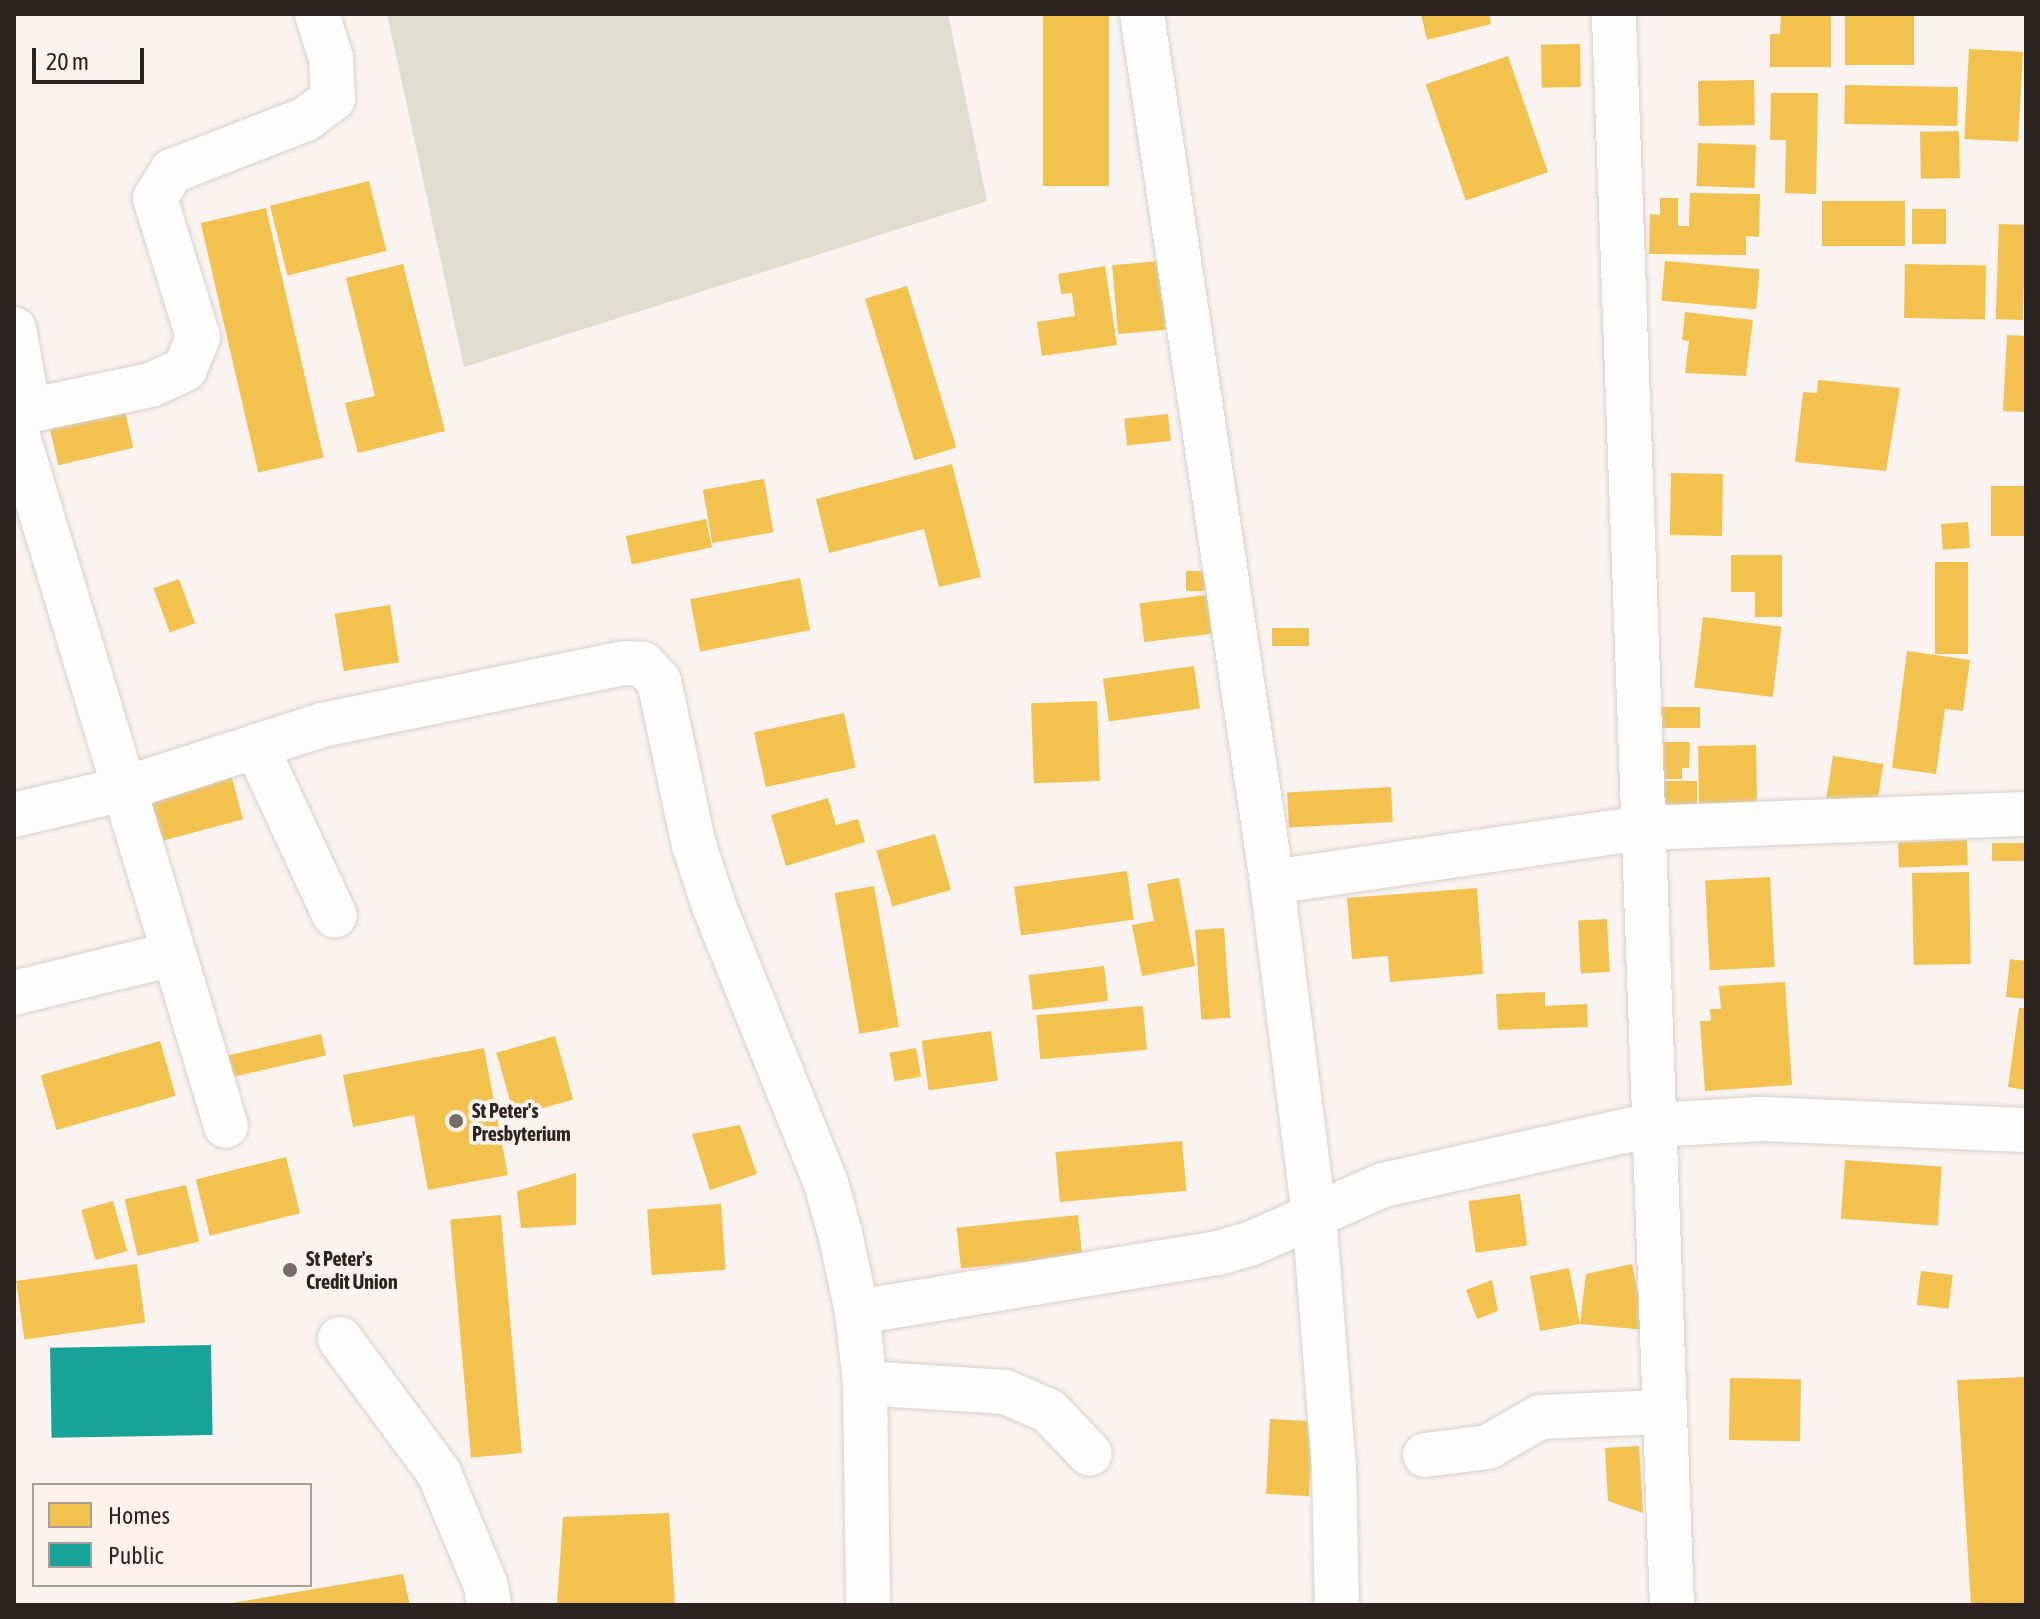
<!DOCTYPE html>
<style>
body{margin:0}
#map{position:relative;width:2040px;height:1619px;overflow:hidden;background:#faf3ef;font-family:"Asap Condensed",sans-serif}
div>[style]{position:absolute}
.green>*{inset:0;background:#e0dece}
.homes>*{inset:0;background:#f2c14e;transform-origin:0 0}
.public>*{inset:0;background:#17a398;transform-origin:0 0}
.roads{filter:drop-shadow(0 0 2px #d6d0cc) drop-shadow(0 0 2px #d6d0cc)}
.minor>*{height:44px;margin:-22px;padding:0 22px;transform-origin:22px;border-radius:22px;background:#fefdfd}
.dots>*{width:22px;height:22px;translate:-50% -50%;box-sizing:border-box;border:4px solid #fef2eb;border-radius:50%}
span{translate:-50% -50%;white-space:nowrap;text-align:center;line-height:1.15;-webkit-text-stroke:8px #fef2eb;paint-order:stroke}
.poi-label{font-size:20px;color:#2b2420;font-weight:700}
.left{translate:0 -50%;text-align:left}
.frame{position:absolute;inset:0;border:16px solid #2b2420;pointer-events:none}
.legend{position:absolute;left:32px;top:1483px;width:280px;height:104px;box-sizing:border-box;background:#fef2eb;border:2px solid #aaa09a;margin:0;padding:10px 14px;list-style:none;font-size:24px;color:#2b2420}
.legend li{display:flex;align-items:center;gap:16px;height:40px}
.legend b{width:40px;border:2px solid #aaa09a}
.scale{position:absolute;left:32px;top:48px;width:112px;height:36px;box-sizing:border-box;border:4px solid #2b2420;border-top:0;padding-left:10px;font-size:24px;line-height:28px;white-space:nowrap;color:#2b2420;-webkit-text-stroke:6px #fef2eb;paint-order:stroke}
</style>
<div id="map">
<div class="green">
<div style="clip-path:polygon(387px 14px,948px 14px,987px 201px,464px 367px)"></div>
</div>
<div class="homes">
<div style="left:1043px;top:14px;width:66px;height:172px"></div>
<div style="clip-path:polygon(1421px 14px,1489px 14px,1491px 24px,1427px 40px)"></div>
<div style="clip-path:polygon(1781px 14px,1831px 14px,1831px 67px,1770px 67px,1770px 34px,1780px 34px)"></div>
<div style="left:1845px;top:14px;width:69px;height:51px"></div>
<div style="left:1580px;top:44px;width:43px;height:39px;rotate:89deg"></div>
<div style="left:1969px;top:49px;width:54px;height:90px;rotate:3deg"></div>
<div style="left:1508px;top:56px;width:123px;height:87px;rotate:71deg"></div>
<div style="left:1754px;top:80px;width:45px;height:56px;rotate:89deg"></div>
<div style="left:1845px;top:85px;width:113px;height:39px;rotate:1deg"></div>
<div style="clip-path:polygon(1771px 93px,1818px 93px,1816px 194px,1785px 193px,1786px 140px,1770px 140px)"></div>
<div style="left:1959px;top:131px;width:47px;height:39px;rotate:89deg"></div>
<div style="left:1698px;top:143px;width:58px;height:43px;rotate:2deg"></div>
<div style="left:369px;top:181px;width:72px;height:102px;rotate:76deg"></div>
<div style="clip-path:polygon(1690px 193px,1760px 194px,1759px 237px,1746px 236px,1746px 255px,1649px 254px,1650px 214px,1660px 215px,1660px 198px,1678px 198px,1678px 226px,1689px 226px)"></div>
<div style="left:1822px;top:201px;width:83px;height:45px"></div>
<div style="left:266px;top:208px;width:256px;height:67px;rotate:77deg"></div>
<div style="left:1912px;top:209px;width:34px;height:35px"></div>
<div style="left:1999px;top:224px;width:27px;height:95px;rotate:2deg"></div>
<div style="left:1160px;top:261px;width:69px;height:48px;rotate:85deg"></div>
<div style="left:1665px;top:261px;width:95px;height:40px;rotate:5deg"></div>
<div style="clip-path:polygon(403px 264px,445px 431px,358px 453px,345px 403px,375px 396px,346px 278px)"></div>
<div style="left:1905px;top:264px;width:81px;height:54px;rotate:1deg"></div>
<div style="clip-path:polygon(1105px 266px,1117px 345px,1042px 356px,1037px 322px,1075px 316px,1072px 293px,1061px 294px,1058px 274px)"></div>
<div style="left:907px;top:286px;width:169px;height:44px;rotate:73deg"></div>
<div style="clip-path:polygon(1685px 312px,1753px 320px,1746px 376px,1685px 373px,1689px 341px,1682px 340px)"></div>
<div style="clip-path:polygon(2007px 335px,2026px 336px,2026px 412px,2003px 411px)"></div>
<div style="clip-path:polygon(1818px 380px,1900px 388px,1886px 471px,1795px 462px,1803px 392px,1817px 393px)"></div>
<div style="left:123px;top:403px;width:46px;height:77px;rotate:77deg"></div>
<div style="left:1168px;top:414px;width:27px;height:44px;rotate:84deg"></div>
<div style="clip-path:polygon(952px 464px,981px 577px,939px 587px,924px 529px,829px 553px,816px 499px)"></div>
<div style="left:1671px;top:473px;width:52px;height:62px;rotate:1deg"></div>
<div style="left:764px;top:479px;width:54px;height:62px;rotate:80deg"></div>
<div style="left:1991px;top:486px;width:35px;height:50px"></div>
<div style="left:706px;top:519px;width:29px;height:82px;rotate:78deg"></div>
<div style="left:1968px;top:522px;width:26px;height:27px;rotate:86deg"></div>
<div style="clip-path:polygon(1731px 555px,1782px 555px,1782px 617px,1755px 617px,1755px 592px,1731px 592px)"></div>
<div style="left:1935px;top:562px;width:33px;height:92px"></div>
<div style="left:1219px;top:571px;width:20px;height:33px;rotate:90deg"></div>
<div style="left:800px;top:578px;width:53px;height:112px;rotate:79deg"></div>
<div style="left:179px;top:579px;width:47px;height:27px;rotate:70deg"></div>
<div style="left:1207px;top:595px;width:39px;height:68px;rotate:83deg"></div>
<div style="left:390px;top:605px;width:58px;height:56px;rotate:81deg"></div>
<div style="left:1703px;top:617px;width:79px;height:71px;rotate:7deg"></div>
<div style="left:1272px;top:628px;width:37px;height:18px"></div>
<div style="clip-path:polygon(1907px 651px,1970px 660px,1963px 711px,1945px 709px,1936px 774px,1892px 768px)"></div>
<div style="left:1194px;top:666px;width:43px;height:92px;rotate:82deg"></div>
<div style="left:1097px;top:701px;width:80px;height:66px;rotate:88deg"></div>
<div style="left:1700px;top:707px;width:21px;height:44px;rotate:90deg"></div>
<div style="left:844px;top:713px;width:56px;height:92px;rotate:78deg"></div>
<div style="clip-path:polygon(1660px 742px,1690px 742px,1689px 768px,1682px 768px,1682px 779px,1660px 779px)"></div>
<div style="left:1756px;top:745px;width:69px;height:58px;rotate:89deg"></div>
<div style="left:1833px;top:756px;width:51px;height:52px;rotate:9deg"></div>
<div style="left:229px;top:767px;width:54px;height:86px;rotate:75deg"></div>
<div style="left:1697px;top:781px;width:25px;height:35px;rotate:90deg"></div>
<div style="left:1391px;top:787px;width:35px;height:104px;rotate:87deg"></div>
<div style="clip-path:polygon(828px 798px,836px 825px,858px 819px,865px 842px,786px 866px,771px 815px)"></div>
<div style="left:935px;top:834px;width:58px;height:61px;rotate:74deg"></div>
<div style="left:1967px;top:840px;width:25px;height:69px;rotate:88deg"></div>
<div style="left:2026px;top:843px;width:18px;height:34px;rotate:90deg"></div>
<div style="left:1127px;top:871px;width:49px;height:114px;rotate:82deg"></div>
<div style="left:1969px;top:872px;width:92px;height:57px;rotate:89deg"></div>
<div style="left:1770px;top:877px;width:90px;height:65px;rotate:87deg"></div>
<div style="clip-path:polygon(1179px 878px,1195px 966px,1142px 976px,1132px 925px,1154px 921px,1147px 884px)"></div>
<div style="left:874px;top:886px;width:143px;height:40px;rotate:80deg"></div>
<div style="clip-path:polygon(1477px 888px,1483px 974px,1390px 982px,1388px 956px,1352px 959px,1347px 898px)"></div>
<div style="left:1607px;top:919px;width:53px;height:29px;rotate:87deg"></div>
<div style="left:1224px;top:928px;width:90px;height:29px;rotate:86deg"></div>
<div style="clip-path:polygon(2010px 959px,2026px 961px,2026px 999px,2006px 997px)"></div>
<div style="left:1104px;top:966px;width:35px;height:76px;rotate:83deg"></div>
<div style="clip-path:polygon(1785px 982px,1792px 1085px,1705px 1091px,1700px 1021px,1711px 1021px,1710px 1009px,1721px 1009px,1719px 986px)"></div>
<div style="clip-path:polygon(1545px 992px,1545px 1006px,1587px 1004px,1588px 1027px,1498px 1030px,1496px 994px)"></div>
<div style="left:1143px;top:1006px;width:44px;height:107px;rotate:85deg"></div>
<div style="clip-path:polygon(2019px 1008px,2026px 1008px,2026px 1090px,2008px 1087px)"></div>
<div style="left:991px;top:1031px;width:50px;height:70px;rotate:82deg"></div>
<div style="left:321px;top:1034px;width:22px;height:105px;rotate:77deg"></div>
<div style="left:555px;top:1036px;width:66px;height:61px;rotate:74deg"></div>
<div style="left:160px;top:1041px;width:57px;height:124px;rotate:74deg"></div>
<div style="clip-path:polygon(484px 1048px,508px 1175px,428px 1190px,414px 1115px,353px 1127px,343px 1075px)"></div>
<div style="left:916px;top:1048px;width:29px;height:27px;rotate:80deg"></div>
<div style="clip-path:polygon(740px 1125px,757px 1174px,710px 1190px,692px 1134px)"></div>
<div style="left:1182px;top:1141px;width:50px;height:127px;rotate:85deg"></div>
<div style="left:286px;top:1157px;width:58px;height:93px;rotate:76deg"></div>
<div style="left:1845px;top:1160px;width:97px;height:59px;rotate:4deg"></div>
<div style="clip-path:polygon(576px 1173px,576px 1225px,521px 1228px,517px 1191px)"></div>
<div style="left:186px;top:1185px;width:58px;height:63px;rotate:77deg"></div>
<div style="left:1520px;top:1194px;width:52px;height:52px;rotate:82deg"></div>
<div style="left:113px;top:1201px;width:52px;height:33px;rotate:74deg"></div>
<div style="left:721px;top:1204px;width:66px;height:74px;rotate:86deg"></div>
<div style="left:501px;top:1215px;width:239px;height:51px;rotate:85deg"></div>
<div style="left:1078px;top:1215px;width:41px;height:122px;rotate:84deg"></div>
<div style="left:137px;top:1264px;width:59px;height:122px;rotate:82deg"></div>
<div style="clip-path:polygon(1632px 1264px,1646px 1330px,1580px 1324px,1540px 1331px,1530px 1276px,1569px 1268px,1580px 1324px,1586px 1274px)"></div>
<div style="left:1921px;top:1271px;width:32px;height:34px;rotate:7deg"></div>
<div style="clip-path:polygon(1492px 1280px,1498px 1311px,1477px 1319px,1466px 1290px)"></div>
<div style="clip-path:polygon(2026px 1377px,2026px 1605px,1971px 1605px,1957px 1380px)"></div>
<div style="left:1730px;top:1378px;width:71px;height:62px;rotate:1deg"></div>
<div style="left:1270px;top:1419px;width:43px;height:75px;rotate:3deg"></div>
<div style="clip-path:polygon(1639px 1446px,1643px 1513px,1608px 1501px,1605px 1448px)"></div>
<div style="clip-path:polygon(669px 1513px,675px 1605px,557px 1605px,563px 1517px)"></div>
<div style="clip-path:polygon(403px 1574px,410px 1605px,232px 1605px,232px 1603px)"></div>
</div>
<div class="public">
<div style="left:211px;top:1345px;width:90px;height:161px;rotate:89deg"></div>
</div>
<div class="roads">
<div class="minor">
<div style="left:1142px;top:14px;width:878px;rotate:81.48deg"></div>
<div style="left:1272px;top:882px;width:335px;rotate:82.8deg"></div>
<div style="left:1314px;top:1214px;width:253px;rotate:85.5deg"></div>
<div style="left:1334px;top:1466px;width:139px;rotate:88.8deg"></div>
<div style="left:1614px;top:17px;width:1589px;rotate:87.91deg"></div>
<div style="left:14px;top:329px;width:83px;rotate:79.6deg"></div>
<div style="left:14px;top:414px;width:140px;rotate:-12deg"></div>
<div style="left:151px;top:385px;width:38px;rotate:-25deg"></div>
<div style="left:185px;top:369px;width:35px;rotate:-68deg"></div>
<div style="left:198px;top:337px;width:145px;rotate:-107.2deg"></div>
<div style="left:155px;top:198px;width:32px;rotate:-58deg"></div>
<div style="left:172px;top:171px;width:144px;rotate:-21.2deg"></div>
<div style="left:306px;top:119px;width:34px;rotate:-37deg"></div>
<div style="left:333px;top:99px;width:41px;rotate:-92.8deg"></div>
<div style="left:331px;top:58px;width:46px;rotate:-107.7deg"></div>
<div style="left:14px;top:423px;width:734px;rotate:73.22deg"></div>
<div style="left:256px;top:746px;width:187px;rotate:65.1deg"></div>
<div style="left:14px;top:815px;width:112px;rotate:-13.4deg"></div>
<div style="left:123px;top:789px;width:209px;rotate:-17.8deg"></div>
<div style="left:322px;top:725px;width:307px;rotate:-11.6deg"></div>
<div style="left:623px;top:663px;width:20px;rotate:3deg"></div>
<div style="left:643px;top:664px;width:23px;rotate:47deg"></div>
<div style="left:659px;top:681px;width:168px;rotate:78deg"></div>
<div style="left:694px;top:845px;width:64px;rotate:71.8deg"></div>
<div style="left:714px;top:906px;width:299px;rotate:68deg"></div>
<div style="left:826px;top:1183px;width:52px;rotate:74.4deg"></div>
<div style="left:840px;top:1233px;width:81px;rotate:77.9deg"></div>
<div style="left:857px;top:1312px;width:71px;rotate:83.6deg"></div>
<div style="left:865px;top:1383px;width:222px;rotate:89.2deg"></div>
<div style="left:1272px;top:882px;width:374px;rotate:-8.3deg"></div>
<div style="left:1642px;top:828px;width:384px;rotate:-2.1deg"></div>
<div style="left:14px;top:993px;width:164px;rotate:-13.8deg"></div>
<div style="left:857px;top:1312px;width:366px;rotate:-9.3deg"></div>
<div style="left:1218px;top:1253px;width:33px;rotate:-16deg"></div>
<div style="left:1250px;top:1244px;width:145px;rotate:-23.9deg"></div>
<div style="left:1383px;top:1185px;width:276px;rotate:-12.6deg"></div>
<div style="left:1652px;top:1125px;width:108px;rotate:-3.2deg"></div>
<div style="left:1760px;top:1119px;width:266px;rotate:2.4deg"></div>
<div style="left:340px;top:1339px;width:167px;rotate:53.5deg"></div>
<div style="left:439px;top:1473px;width:122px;rotate:67.4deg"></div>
<div style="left:486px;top:1586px;width:19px;rotate:81deg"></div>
<div style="left:865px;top:1383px;width:140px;rotate:3.7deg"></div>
<div style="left:1005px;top:1392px;width:48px;rotate:23.4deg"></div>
<div style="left:1049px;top:1411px;width:59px;rotate:46.4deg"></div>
<div style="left:1425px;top:1455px;width:64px;rotate:-7.2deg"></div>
<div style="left:1488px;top:1447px;width:60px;rotate:-30deg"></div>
<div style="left:1540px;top:1417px;width:122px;rotate:-2.3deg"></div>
</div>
</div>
<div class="dots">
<div style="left:456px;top:1121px;background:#736c68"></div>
<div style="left:290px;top:1270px;background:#736c68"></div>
</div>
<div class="poi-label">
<span class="left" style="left:472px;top:1122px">St Peter's<br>Presbyterium</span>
<span class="left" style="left:306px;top:1270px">St Peter's<br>Credit Union</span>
</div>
<div class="frame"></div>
<ul class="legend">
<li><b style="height:22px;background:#f2c14e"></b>Homes</li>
<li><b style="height:22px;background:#17a398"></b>Public</li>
</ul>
<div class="scale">20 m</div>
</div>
